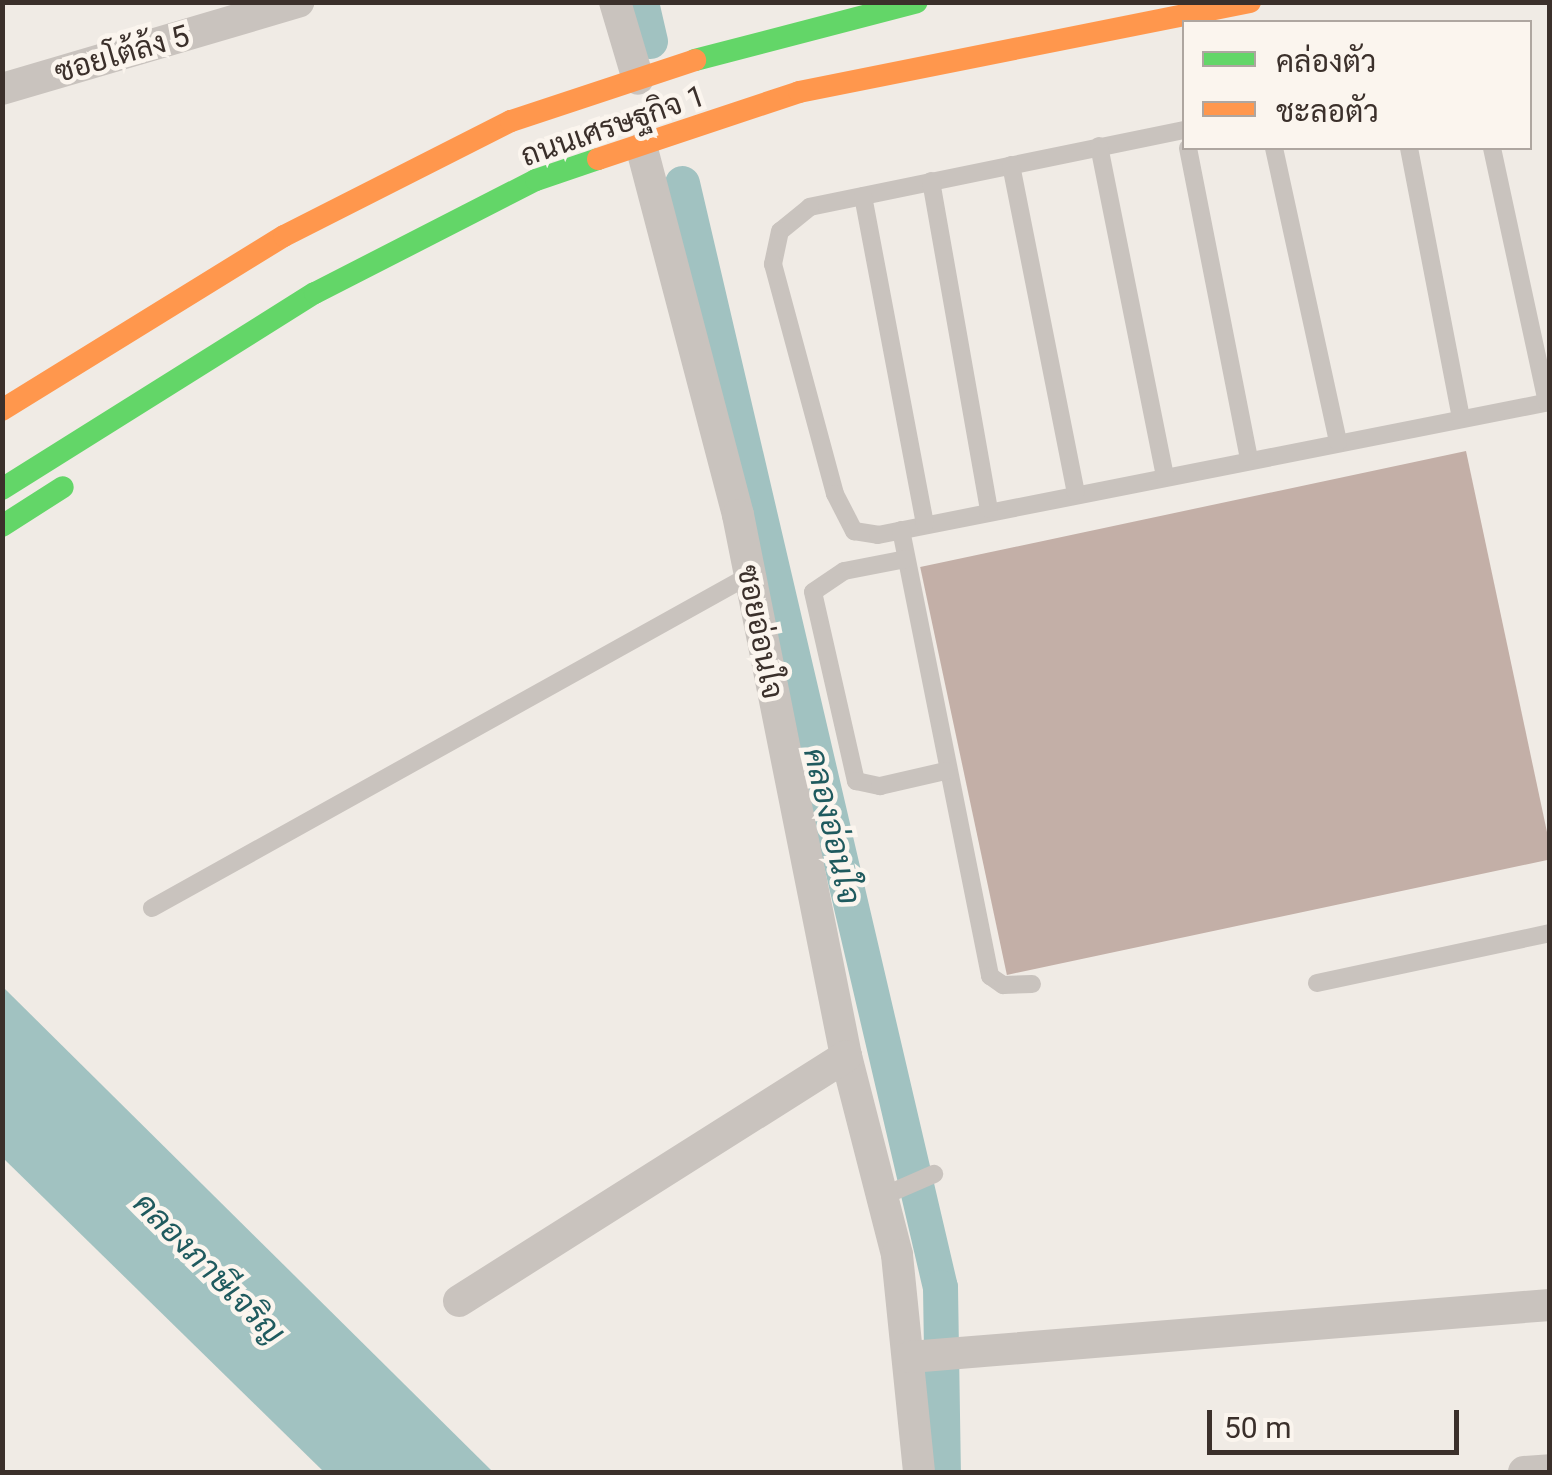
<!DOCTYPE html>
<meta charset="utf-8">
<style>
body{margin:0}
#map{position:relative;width:1552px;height:1475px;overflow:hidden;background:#f0ebe5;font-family:Roboto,Sarabun,sans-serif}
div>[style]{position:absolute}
.water>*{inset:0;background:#a1c2c1}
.canal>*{height:35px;margin:-17.5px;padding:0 17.5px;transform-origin:17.5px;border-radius:17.5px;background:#a1c2c1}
.building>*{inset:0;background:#c3afa7;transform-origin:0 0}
.lane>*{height:18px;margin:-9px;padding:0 9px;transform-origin:9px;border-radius:9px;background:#c9c3be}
.street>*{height:32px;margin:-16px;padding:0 16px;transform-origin:16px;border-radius:16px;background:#c9c3be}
.fast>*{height:22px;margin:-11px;padding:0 11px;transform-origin:11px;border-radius:11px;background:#63d668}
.slow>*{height:22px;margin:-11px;padding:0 11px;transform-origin:11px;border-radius:11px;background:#ff974d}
span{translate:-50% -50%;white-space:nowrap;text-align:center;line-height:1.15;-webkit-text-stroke:9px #fbf5ee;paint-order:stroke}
.street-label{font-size:30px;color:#3b302b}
.water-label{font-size:32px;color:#1f5a5e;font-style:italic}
.frame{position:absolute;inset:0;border:5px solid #3b302b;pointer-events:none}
.legend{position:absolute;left:1182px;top:20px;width:350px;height:130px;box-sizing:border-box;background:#fbf5ee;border:2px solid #aea6a0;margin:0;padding:12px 18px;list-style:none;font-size:30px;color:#3b302b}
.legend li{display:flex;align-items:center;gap:20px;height:50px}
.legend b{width:50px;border:2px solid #aea6a0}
.scale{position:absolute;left:1207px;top:1410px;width:252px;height:45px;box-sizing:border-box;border:5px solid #3b302b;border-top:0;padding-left:12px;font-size:30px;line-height:35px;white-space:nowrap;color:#3b302b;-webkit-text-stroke:8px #fbf5ee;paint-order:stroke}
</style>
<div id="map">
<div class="water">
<div style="clip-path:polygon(3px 987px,493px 1472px,324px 1472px,3px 1158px)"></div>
</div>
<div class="canal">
<div style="left:641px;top:2px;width:40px;rotate:77deg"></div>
<div style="left:682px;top:183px;width:1134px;rotate:76.85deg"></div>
<div style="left:940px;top:1287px;width:185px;rotate:89.1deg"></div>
</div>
<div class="building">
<div style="left:1466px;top:451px;width:417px;height:558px;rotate:78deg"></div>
</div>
<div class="lane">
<div style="left:1184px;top:130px;width:382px;rotate:168.4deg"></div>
<div style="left:810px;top:207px;width:38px;rotate:141deg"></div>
<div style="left:780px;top:231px;width:34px;rotate:102deg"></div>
<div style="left:773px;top:264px;width:238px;rotate:74.9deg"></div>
<div style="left:835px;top:494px;width:42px;rotate:62.8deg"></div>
<div style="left:854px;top:531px;width:24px;rotate:9deg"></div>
<div style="left:878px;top:535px;width:685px;rotate:-11.2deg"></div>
<div style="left:1099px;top:146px;width:336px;rotate:78.7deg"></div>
<div style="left:1188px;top:148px;width:317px;rotate:78.9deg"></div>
<div style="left:1274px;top:148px;width:301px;rotate:77.7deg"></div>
<div style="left:1409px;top:148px;width:276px;rotate:79.1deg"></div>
<div style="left:1492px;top:148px;width:260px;rotate:77.8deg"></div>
<div style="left:1011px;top:165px;width:333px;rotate:78.8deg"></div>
<div style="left:931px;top:181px;width:333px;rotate:80deg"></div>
<div style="left:863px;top:196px;width:333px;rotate:79.3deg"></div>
<div style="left:901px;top:530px;width:455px;rotate:78.7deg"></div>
<div style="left:990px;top:976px;width:16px;rotate:35deg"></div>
<div style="left:1003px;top:985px;width:29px;rotate:-2deg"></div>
<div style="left:906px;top:559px;width:63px;rotate:169deg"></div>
<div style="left:844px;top:571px;width:37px;rotate:146deg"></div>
<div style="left:813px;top:592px;width:194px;rotate:77.2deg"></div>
<div style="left:856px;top:781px;width:25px;rotate:12deg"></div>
<div style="left:880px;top:786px;width:67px;rotate:-13deg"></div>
<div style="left:152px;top:908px;width:684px;rotate:-29.11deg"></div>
<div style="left:1317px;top:983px;width:238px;rotate:-12.1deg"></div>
<div style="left:881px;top:1197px;width:58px;rotate:-23.5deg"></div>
</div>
<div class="street">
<div style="left:615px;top:2px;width:80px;rotate:73.4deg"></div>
<div style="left:2px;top:89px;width:309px;rotate:-16.4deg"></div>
<div style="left:642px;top:149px;width:378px;rotate:75.3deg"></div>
<div style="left:738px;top:515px;width:552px;rotate:78.71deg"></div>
<div style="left:846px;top:1056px;width:205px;rotate:75.6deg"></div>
<div style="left:897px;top:1255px;width:218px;rotate:84.2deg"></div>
<div style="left:459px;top:1301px;width:458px;rotate:-32.3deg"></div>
<div style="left:910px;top:1357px;width:642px;rotate:-4.65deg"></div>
<div style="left:1524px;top:1472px;width:26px;rotate:-4deg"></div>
</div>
<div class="fast">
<div style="left:695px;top:60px;width:229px;rotate:-14.6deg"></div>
<div style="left:2px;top:489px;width:369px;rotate:-32.1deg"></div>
<div style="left:315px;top:293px;width:248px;rotate:-27.1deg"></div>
<div style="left:536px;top:180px;width:65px;rotate:-18.7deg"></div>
<div style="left:2px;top:526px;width:72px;rotate:-32.6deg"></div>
</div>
<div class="slow">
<div style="left:598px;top:159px;width:212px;rotate:-18.4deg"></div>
<div style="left:799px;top:92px;width:460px;rotate:-11.3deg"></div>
<div style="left:2px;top:410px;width:331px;rotate:-31.7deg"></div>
<div style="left:284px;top:236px;width:254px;rotate:-26.9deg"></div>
<div style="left:511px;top:121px;width:194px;rotate:-18.3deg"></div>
</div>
<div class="street-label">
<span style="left:122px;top:54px;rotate:-16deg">ซอยโต้ล้ง 5</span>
<span style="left:613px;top:126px;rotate:-19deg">ถนนเศรษฐกิจ 1</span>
<span style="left:760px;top:632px;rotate:79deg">ซอยอ่อนใจ</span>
</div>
<div class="water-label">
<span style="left:832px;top:826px;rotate:77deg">คลองอ่อนใจ</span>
<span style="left:209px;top:1268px;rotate:45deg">คลองภาษีเจริญ</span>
</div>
<div class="frame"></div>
<ul class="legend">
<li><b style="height:12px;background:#63d668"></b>คล่องตัว</li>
<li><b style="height:12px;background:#ff974d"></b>ชะลอตัว</li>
</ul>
<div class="scale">50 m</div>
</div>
